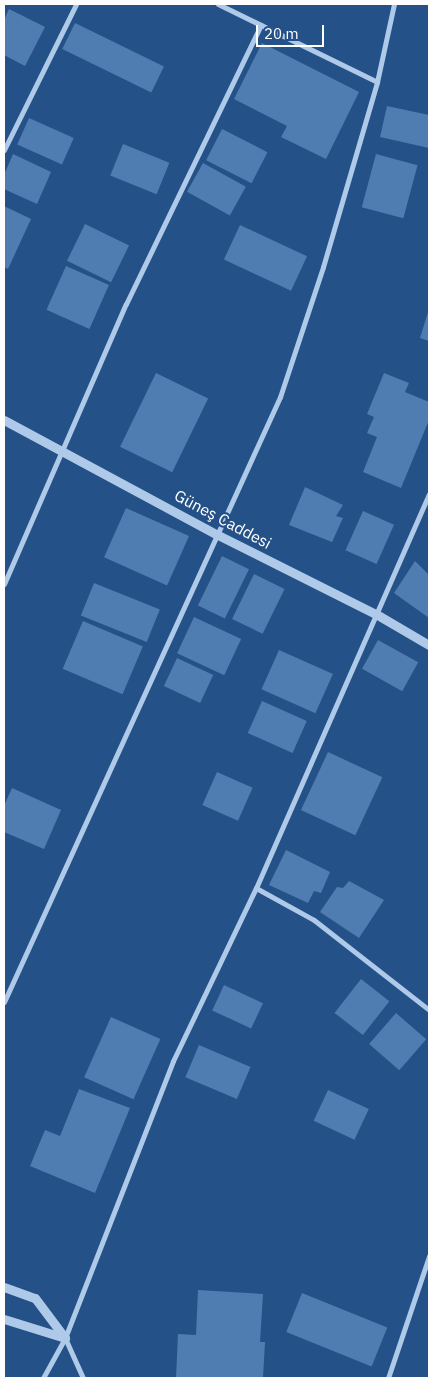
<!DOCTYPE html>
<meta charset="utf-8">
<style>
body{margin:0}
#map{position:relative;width:433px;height:1382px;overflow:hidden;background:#245187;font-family:"IBM Plex Sans",sans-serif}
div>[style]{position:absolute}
.building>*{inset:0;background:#507db1;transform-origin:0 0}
.minor>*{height:5px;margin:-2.5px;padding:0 2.5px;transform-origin:2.5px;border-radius:2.5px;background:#afcae9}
.tertiary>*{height:9px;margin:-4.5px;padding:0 4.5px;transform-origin:4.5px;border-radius:4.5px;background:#afcae9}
span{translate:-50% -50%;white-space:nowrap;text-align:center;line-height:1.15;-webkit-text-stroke:4.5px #245187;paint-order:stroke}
.street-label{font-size:16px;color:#fff}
.frame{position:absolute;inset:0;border:5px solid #fff;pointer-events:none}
.scale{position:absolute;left:256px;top:25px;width:68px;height:22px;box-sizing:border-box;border:2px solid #fff;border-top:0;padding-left:6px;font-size:15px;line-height:18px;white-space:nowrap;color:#fff;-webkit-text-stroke:4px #245187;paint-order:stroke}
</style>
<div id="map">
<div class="building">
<div style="clip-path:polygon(9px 9px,45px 27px,25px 66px,4px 55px,4px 20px)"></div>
<div style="left:75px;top:23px;width:99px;height:29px;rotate:26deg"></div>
<div style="clip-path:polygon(262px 43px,359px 92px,326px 159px,281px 137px,287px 126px,234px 99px)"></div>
<div style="clip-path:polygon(387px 106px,429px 115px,429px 148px,380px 137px)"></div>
<div style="left:29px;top:118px;width:49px;height:29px;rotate:24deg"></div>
<div style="left:222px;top:129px;width:51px;height:35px;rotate:27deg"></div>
<div style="left:123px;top:144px;width:50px;height:34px;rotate:22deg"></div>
<div style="clip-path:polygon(13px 154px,51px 172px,37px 204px,4px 189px,4px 175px)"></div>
<div style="left:376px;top:154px;width:43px;height:55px;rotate:15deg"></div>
<div style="left:203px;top:163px;width:49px;height:33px;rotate:29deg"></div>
<div style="clip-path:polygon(4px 206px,31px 219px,8px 269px,4px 267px)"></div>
<div style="left:85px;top:224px;width:49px;height:41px;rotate:26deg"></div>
<div style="left:240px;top:225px;width:74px;height:38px;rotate:25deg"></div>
<div style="left:66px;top:266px;width:47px;height:48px;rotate:24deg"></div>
<div style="clip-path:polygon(428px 312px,429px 312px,429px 341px,420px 338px)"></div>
<div style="left:156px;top:373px;width:58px;height:82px;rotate:26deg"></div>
<div style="clip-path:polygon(384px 373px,409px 383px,405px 392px,429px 402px,429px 420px,401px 488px,363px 472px,377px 437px,367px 433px,374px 417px,367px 414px)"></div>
<div style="clip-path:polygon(305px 487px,343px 505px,336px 516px,343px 518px,332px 542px,289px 525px)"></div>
<div style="left:126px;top:508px;width:69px;height:54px;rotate:24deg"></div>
<div style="left:363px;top:511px;width:34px;height:43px;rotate:24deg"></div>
<div style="left:222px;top:556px;width:30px;height:55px;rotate:26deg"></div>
<div style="clip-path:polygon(415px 561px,429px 575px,429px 618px,394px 593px)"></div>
<div style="left:254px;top:574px;width:34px;height:50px;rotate:26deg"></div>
<div style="left:94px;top:583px;width:71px;height:35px;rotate:22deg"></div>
<div style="left:194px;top:617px;width:52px;height:40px;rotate:25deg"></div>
<div style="left:83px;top:621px;width:65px;height:52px;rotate:23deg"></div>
<div style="left:378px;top:640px;width:46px;height:33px;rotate:29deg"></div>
<div style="left:279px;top:650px;width:59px;height:43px;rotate:24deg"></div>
<div style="left:177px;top:658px;width:40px;height:31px;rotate:25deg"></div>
<div style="left:262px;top:701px;width:49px;height:35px;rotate:24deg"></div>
<div style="left:328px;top:752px;width:60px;height:64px;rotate:25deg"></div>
<div style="left:217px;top:772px;width:39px;height:36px;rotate:24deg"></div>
<div style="clip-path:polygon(12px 788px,61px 810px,44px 849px,4px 832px,4px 806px)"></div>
<div style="clip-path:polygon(286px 850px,330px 872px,321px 893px,314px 891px,308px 903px,269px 885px)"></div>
<div style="clip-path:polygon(349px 881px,384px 900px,359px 938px,320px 912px,337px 887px,343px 888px)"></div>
<div style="left:361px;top:979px;width:36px;height:43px;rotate:38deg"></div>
<div style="left:224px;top:985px;width:43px;height:28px;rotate:25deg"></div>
<div style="left:396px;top:1013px;width:40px;height:41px;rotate:41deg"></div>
<div style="left:111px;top:1017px;width:54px;height:66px;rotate:24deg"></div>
<div style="left:199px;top:1045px;width:56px;height:35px;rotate:23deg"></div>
<div style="clip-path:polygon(79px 1089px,130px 1108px,95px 1193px,30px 1166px,45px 1130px,60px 1136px)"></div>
<div style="left:328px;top:1090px;width:45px;height:34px;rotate:25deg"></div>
<div style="clip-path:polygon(198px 1290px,263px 1294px,260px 1342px,265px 1342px,263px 1378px,176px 1378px,178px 1334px,196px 1335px)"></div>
<div style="left:302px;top:1293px;width:92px;height:42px;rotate:22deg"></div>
</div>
<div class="minor">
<div style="left:218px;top:4px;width:177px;rotate:26.1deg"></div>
<div style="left:4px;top:150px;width:163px;rotate:-63.7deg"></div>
<div style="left:4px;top:584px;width:305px;rotate:-66.5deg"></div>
<div style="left:126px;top:304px;width:310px;rotate:-64.2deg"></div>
<div style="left:256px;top:888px;width:66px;rotate:28.9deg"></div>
<div style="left:314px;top:920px;width:146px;rotate:38deg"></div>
<div style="left:4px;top:1002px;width:665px;rotate:-65.48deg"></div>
<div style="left:280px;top:397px;width:137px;rotate:-71.7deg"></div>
<div style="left:323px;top:267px;width:193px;rotate:-73.7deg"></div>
<div style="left:377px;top:82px;width:80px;rotate:-77.7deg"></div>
<div style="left:65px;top:1338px;width:44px;rotate:65.8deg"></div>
<div style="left:43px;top:1378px;width:46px;rotate:-61.2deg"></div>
<div style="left:65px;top:1338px;width:297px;rotate:-68.7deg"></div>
<div style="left:173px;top:1061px;width:192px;rotate:-64.4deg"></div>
<div style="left:256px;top:888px;width:430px;rotate:-66.3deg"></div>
<div style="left:388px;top:1378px;width:129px;rotate:-71.4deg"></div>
</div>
<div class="tertiary">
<div style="left:4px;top:420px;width:241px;rotate:28.3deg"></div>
<div style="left:216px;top:534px;width:179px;rotate:26.6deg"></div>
<div style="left:376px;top:614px;width:61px;rotate:30.3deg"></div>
<div style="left:4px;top:1287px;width:33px;rotate:20deg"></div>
<div style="left:35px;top:1298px;width:50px;rotate:53.1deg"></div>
<div style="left:4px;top:1319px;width:64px;rotate:17.3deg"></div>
</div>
<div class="street-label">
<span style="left:223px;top:519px;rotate:28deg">Güneş Caddesi</span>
</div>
<div class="frame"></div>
<div class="scale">20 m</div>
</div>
